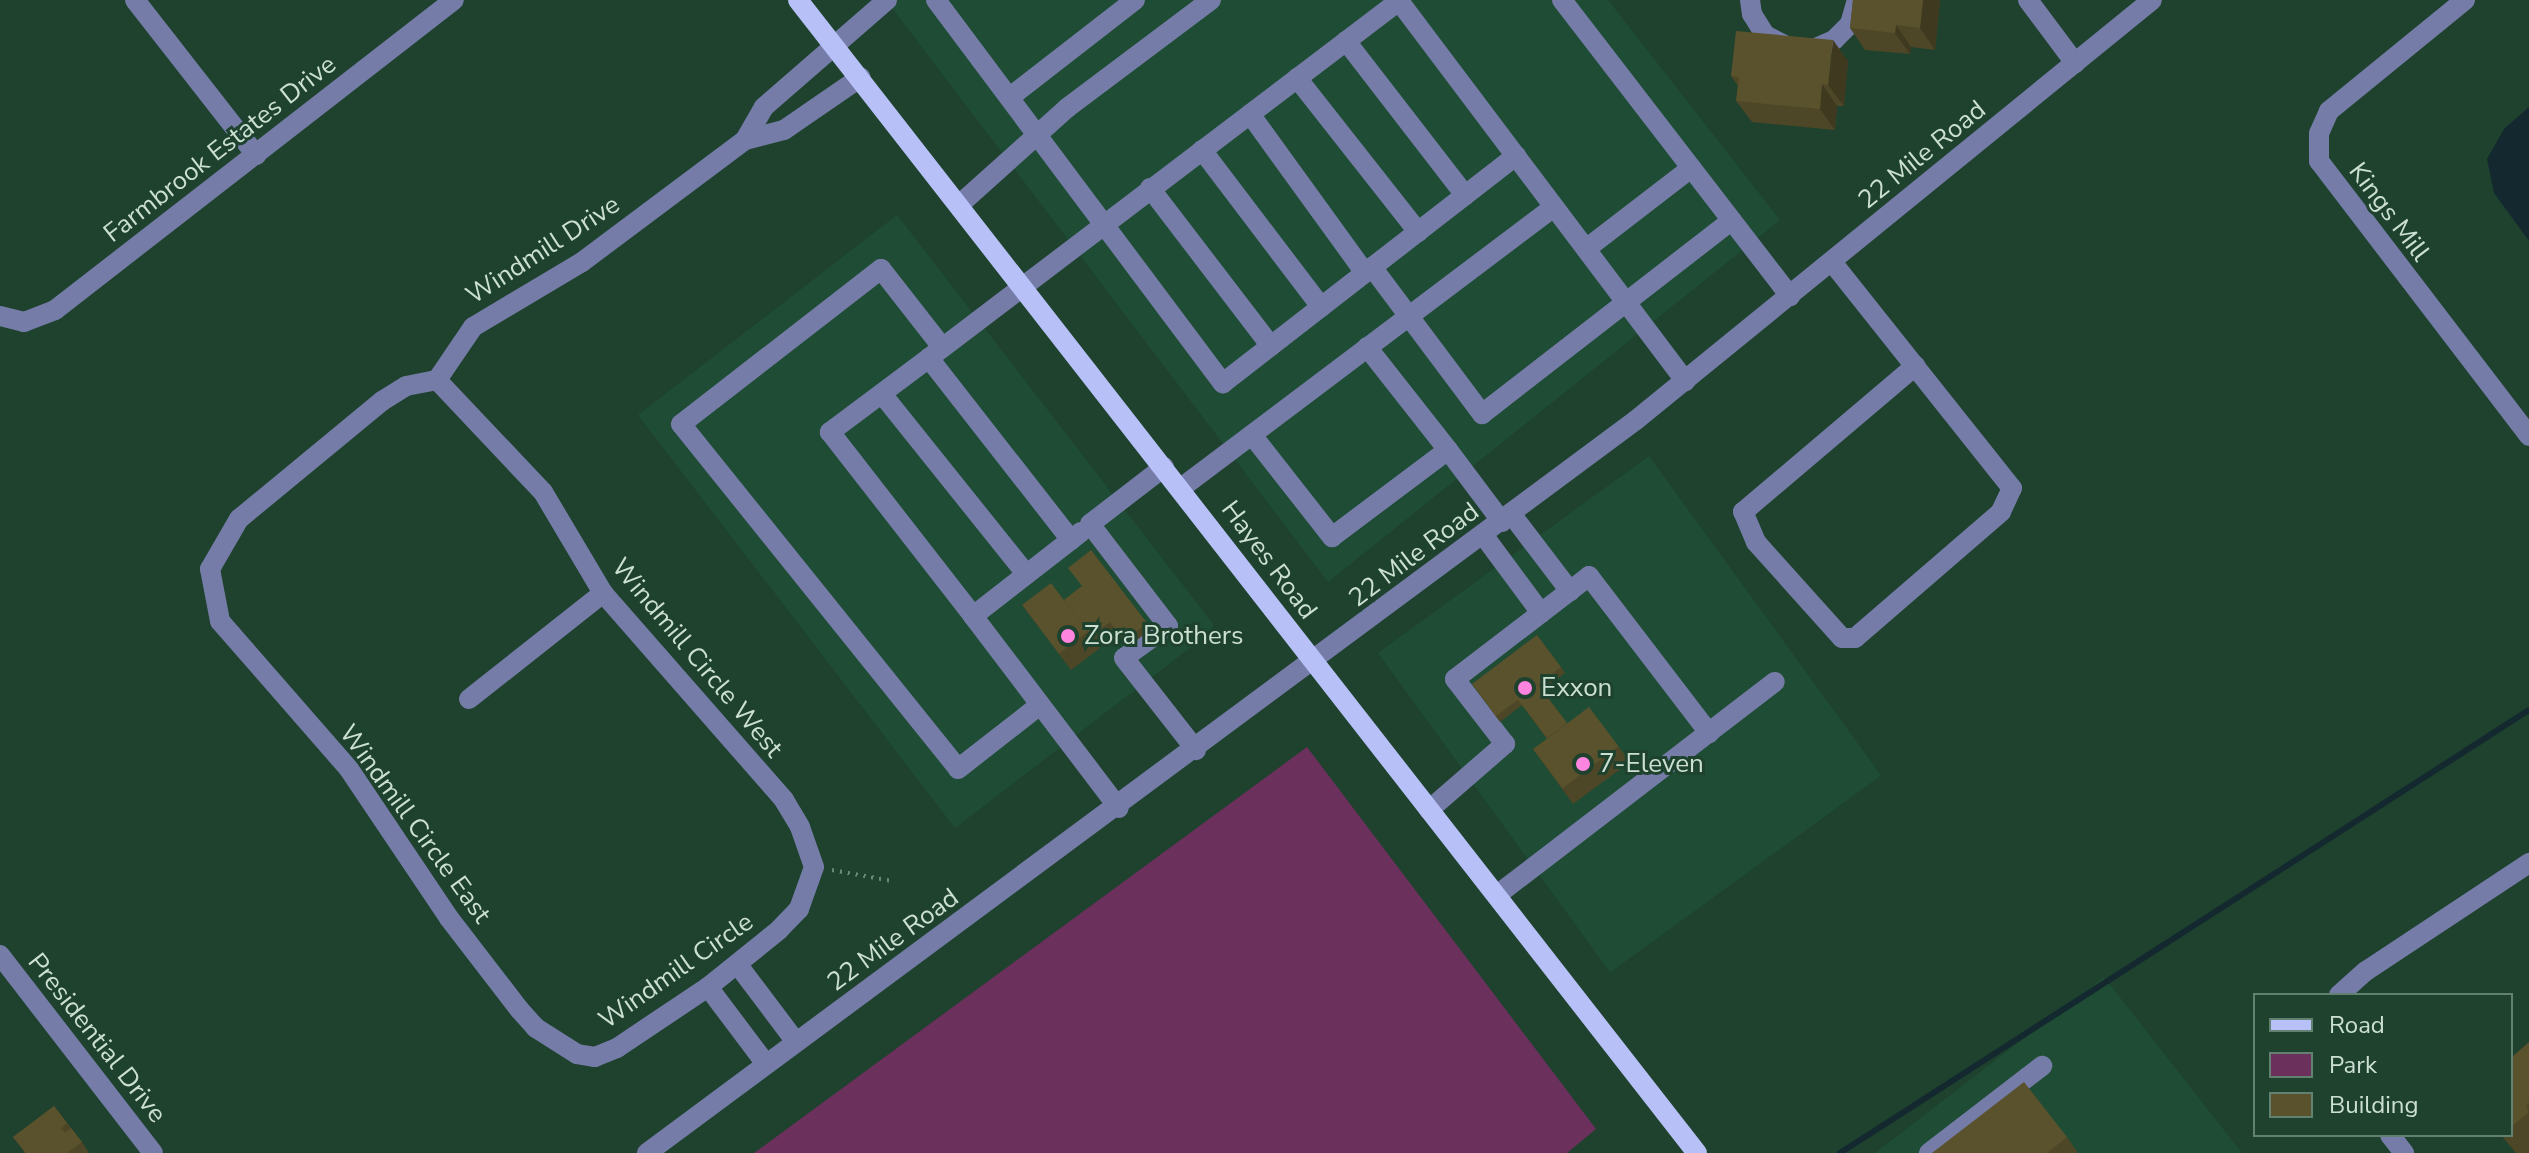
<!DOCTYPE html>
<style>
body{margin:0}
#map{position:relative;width:2529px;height:1153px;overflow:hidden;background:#1e422e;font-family:"Nunito Sans",sans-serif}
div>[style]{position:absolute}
.built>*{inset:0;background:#1f4c34;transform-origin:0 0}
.green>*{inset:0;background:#6c305d}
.water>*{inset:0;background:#13292f}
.stream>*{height:6px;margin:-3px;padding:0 3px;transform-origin:3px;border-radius:3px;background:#13292f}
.path>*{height:4px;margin-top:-2px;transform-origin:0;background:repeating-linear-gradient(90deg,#6c8978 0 2px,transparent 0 8px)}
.minor>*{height:20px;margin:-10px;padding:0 10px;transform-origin:10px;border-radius:10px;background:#757ca8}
.major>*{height:20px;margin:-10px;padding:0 10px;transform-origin:10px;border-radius:10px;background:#b7c0f7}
.wall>*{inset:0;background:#4d4727}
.shaded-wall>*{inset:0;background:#3f3920}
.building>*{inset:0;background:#5a522d;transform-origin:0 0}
.dots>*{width:22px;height:22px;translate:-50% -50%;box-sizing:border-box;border:4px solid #1e422e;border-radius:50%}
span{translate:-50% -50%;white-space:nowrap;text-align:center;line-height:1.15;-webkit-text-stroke:6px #1e422e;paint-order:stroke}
.street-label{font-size:26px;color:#cbdfd2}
.poi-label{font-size:26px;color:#cbdfd2}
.left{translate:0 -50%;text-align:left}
.legend{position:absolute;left:2253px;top:993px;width:260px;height:144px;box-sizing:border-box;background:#1e422e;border:2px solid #638170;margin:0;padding:10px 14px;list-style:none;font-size:24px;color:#cbdfd2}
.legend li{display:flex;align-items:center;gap:16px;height:40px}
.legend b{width:40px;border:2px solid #638170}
</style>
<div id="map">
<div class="built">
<div style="clip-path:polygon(886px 0,1608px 0,1780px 220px,1328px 582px)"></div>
<div style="clip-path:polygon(897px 215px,1213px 624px,1212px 631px,955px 828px,638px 415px)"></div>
<div style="left:1649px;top:456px;width:395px;height:335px;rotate:54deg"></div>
<div style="clip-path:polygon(2104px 977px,2242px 1153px,1875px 1153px)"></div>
</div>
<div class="green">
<div style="clip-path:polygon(1307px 747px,1596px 1129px,1567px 1153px,754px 1153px)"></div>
</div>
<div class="water">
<div style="clip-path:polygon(2529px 107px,2529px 241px,2494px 193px,2487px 159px,2504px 129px)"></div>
</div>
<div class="stream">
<div style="left:1840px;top:1153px;width:819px;rotate:-32.74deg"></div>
</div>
<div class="path">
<div style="left:832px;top:870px;width:61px;rotate:10.4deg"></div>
</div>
<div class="minor">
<div style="left:135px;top:0;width:197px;rotate:52deg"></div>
<div style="left:936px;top:0;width:479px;rotate:53.2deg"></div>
<div style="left:1223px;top:383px;width:371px;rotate:-37.8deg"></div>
<div style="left:1562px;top:0;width:374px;rotate:52.4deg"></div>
<div style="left:1750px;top:0;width:14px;rotate:82deg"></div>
<div style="left:1752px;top:14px;width:25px;rotate:58deg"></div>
<div style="left:1765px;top:35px;width:28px;rotate:27deg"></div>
<div style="left:1790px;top:48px;width:26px"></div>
<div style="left:1816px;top:48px;width:20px;rotate:-24deg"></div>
<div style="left:1834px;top:40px;width:23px;rotate:-45deg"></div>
<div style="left:1850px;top:24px;width:25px;rotate:-74deg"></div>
<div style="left:2028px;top:0;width:79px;rotate:53.3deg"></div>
<div style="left:2465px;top:0;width:176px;rotate:140.8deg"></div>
<div style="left:2329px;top:111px;width:24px;rotate:114deg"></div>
<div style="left:2319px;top:133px;width:28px;rotate:90deg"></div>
<div style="left:2319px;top:161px;width:346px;rotate:52.6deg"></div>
<div style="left:1346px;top:41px;width:195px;rotate:52.3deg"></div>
<div style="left:1297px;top:78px;width:196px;rotate:51.8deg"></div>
<div style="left:1010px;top:97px;width:158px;rotate:-37.8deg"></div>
<div style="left:1250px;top:114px;width:196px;rotate:54.1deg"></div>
<div style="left:745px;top:140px;width:38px;rotate:-60deg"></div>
<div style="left:764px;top:107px;width:163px;rotate:-41deg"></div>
<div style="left:1202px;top:150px;width:197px;rotate:52.8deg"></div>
<div style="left:1150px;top:188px;width:199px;rotate:52.6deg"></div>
<div style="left:959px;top:205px;width:145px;rotate:-41.9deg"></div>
<div style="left:1067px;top:108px;width:180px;rotate:-36.9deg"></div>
<div style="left:1586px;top:249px;width:133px;rotate:-37.6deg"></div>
<div style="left:1832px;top:262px;width:289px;rotate:51.5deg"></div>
<div style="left:2012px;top:488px;width:26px;rotate:115deg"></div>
<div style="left:2001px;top:512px;width:193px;rotate:139.2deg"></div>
<div style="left:1855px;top:638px;width:13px;rotate:180deg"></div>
<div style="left:1842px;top:638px;width:129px;rotate:-131.9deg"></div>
<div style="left:1756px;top:542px;width:33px;rotate:-113deg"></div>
<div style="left:1743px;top:512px;width:226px;rotate:-40.3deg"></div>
<div style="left:1372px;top:267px;width:184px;rotate:53.2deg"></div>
<div style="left:1482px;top:414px;width:316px;rotate:-37.8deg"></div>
<div style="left:0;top:316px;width:25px;rotate:14deg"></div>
<div style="left:24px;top:322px;width:33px;rotate:-21deg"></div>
<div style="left:55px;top:310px;width:505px;rotate:-37.85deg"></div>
<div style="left:942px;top:347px;width:99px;rotate:-128deg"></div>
<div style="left:881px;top:269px;width:253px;rotate:142.2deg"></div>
<div style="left:681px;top:424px;width:442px;rotate:51.2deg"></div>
<div style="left:958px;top:769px;width:104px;rotate:-38deg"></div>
<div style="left:1367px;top:347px;width:131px;rotate:51.8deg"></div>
<div style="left:929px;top:358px;width:124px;rotate:143.2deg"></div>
<div style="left:830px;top:432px;width:233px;rotate:52.1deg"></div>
<div style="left:437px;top:380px;width:154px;rotate:46.6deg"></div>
<div style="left:543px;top:492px;width:117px;rotate:59.3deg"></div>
<div style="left:603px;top:593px;width:275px;rotate:48.8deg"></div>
<div style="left:784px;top:800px;width:31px;rotate:59deg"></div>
<div style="left:800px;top:827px;width:42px;rotate:70.7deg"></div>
<div style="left:814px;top:867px;width:45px;rotate:109.7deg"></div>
<div style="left:799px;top:909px;width:29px;rotate:134deg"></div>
<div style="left:779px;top:930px;width:91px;rotate:141.2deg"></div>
<div style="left:708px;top:987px;width:110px;rotate:146.2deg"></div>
<div style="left:617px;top:1048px;width:24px;rotate:158deg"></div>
<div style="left:595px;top:1057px;width:18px;rotate:-171deg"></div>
<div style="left:577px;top:1054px;width:49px;rotate:-147.6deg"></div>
<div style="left:536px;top:1028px;width:25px;rotate:-132deg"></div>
<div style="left:519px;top:1009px;width:115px;rotate:-127.6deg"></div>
<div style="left:449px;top:918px;width:179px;rotate:-123.9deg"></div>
<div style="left:349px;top:769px;width:196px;rotate:-131.1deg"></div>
<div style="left:220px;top:621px;width:53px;rotate:-100.9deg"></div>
<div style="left:210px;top:569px;width:58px;rotate:-59.9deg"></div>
<div style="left:239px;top:519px;width:185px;rotate:-39.5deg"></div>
<div style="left:382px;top:401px;width:28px;rotate:-32deg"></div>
<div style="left:406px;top:386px;width:32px;rotate:-11deg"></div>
<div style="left:437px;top:380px;width:64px;rotate:-55.8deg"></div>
<div style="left:473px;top:327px;width:127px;rotate:-30.8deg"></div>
<div style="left:582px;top:262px;width:204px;rotate:-36.8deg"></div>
<div style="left:745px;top:140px;width:40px;rotate:-14.4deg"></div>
<div style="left:784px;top:130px;width:93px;rotate:-34.5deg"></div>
<div style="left:882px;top:394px;width:231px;rotate:51.3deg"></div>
<div style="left:1252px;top:435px;width:130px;rotate:51.9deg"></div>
<div style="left:1332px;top:537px;width:145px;rotate:-36.9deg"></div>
<div style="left:1448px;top:450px;width:90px;rotate:53.1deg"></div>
<div style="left:1164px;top:467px;width:93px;rotate:142.4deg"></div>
<div style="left:1090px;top:524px;width:128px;rotate:52.6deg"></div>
<div style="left:1168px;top:626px;width:54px;rotate:144deg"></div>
<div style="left:1124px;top:658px;width:117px;rotate:52deg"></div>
<div style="left:1181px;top:488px;width:467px;rotate:-37deg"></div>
<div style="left:1512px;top:515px;width:96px;rotate:52.7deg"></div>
<div style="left:1081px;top:532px;width:137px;rotate:142.1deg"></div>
<div style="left:973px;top:616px;width:241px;rotate:52.8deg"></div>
<div style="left:1484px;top:536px;width:96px;rotate:53.5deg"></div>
<div style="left:1071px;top:540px;width:231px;rotate:-128deg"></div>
<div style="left:929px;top:358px;width:590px;rotate:-37.22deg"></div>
<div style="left:1399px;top:1px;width:476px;rotate:53deg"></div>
<div style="left:469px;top:699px;width:171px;rotate:-38.3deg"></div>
<div style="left:1429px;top:810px;width:101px;rotate:-41deg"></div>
<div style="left:1505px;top:744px;width:82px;rotate:-127.6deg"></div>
<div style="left:1455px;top:679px;width:169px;rotate:-37.5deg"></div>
<div style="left:1589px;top:576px;width:198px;rotate:52.6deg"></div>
<div style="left:1497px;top:895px;width:350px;rotate:-37.5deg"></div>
<div style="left:0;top:955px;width:250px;rotate:52.3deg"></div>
<div style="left:738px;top:965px;width:96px;rotate:53deg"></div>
<div style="left:708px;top:987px;width:96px;rotate:53deg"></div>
<div style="left:2339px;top:995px;width:36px;rotate:-42deg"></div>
<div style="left:2366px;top:971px;width:196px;rotate:-33.5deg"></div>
<div style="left:2390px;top:1135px;width:23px;rotate:52deg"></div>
<div style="left:647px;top:1153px;width:1231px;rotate:-36.54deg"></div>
<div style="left:1636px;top:420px;width:665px;rotate:-39.14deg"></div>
<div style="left:1929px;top:1153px;width:143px;rotate:-37.6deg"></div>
</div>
<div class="major">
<div style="left:798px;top:0;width:1462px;rotate:52.06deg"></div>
</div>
<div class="wall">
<div style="clip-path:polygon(1853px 0,1940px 0,1935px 50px,1911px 47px,1910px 54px,1865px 50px,1850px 28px)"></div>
<div style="clip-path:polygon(1848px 61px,1844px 106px,1837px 106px,1835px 130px,1752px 122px,1736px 101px,1738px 86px,1731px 76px)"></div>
<div style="clip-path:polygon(1091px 550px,1151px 629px,1128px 647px,1114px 628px,1095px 642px,1100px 648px,1071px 670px,1022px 605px,1064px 600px,1082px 586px)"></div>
<div style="clip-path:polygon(1561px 667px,1565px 673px,1542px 690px,1567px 723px,1618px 746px,1630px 762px,1573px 804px,1533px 749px,1547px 739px,1522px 705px,1500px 722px,1472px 684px)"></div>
<div style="clip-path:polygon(2529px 1042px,2529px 1153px,2516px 1153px,2501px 1135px,2511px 1135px,2511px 1058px)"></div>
<div style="clip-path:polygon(54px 1106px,82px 1142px,89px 1153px,25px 1153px,13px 1137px)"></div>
<div style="clip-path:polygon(2067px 1137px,2078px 1153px,1932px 1153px)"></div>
</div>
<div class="shaded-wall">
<div style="clip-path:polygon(1923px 0,1940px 0,1935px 50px,1920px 28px)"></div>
<div style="clip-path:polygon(1896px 25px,1911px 47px,1910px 54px,1895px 33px)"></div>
<div style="clip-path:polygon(1833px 40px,1848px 61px,1844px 106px,1828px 85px)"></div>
<div style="clip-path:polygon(1822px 84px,1837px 106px,1835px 130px,1820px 109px)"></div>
</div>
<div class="building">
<div style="clip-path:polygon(1853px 0,1923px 0,1920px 28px,1896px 25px,1895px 33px,1850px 28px)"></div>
<div style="clip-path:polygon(1736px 31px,1833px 40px,1828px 85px,1822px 84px,1820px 109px,1736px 101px,1739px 77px,1731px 76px)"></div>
<div style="clip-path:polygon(1091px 550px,1147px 623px,1124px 641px,1110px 622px,1091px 636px,1064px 600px,1082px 586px,1068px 568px)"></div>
<div style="left:1051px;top:583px;width:61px;height:36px;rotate:53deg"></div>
<div style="clip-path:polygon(1537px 635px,1561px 667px,1538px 685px,1567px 723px,1547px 738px,1518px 700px,1496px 716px,1472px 684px)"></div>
<div style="left:1589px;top:707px;width:49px;height:70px;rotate:53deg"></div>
<div style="clip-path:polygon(2529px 1042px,2529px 1103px,2526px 1106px,2529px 1112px,2511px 1127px,2511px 1058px)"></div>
<div style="clip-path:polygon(2024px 1082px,2067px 1137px,2047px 1153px,1932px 1153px)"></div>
<div style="clip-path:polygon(54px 1106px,67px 1123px,61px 1128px,65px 1133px,71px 1128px,82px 1142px,67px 1153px,26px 1153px,13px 1137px)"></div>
</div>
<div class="dots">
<div style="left:1068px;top:636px;background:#fe85df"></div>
<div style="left:1525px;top:688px;background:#fe85df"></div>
<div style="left:1583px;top:764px;background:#fe85df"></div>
</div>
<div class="street-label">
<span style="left:220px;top:149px;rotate:-38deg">Farmbrook Estates Drive</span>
<span style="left:1922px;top:155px;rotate:-39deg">22 Mile Road</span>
<span style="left:2389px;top:212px;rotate:53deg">Kings Mill</span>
<span style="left:543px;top:250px;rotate:-33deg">Windmill Drive</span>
<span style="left:1414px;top:555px;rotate:-37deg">22 Mile Road</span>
<span style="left:1269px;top:560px;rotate:53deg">Hayes Road</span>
<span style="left:697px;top:658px;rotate:50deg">Windmill Circle West</span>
<span style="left:415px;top:824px;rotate:54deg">Windmill Circle East</span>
<span style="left:893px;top:940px;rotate:-36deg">22 Mile Road</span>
<span style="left:676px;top:971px;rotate:-35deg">Windmill Circle</span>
<span style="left:97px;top:1038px;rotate:52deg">Presidential Drive</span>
</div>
<div class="poi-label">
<span class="left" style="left:1084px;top:636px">Zora Brothers</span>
<span class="left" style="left:1541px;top:688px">Exxon</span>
<span class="left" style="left:1599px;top:764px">7-Eleven</span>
</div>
<ul class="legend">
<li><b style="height:10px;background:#b7c0f7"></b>Road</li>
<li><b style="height:22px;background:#6c305d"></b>Park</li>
<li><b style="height:22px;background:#5a522d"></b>Building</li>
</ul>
</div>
